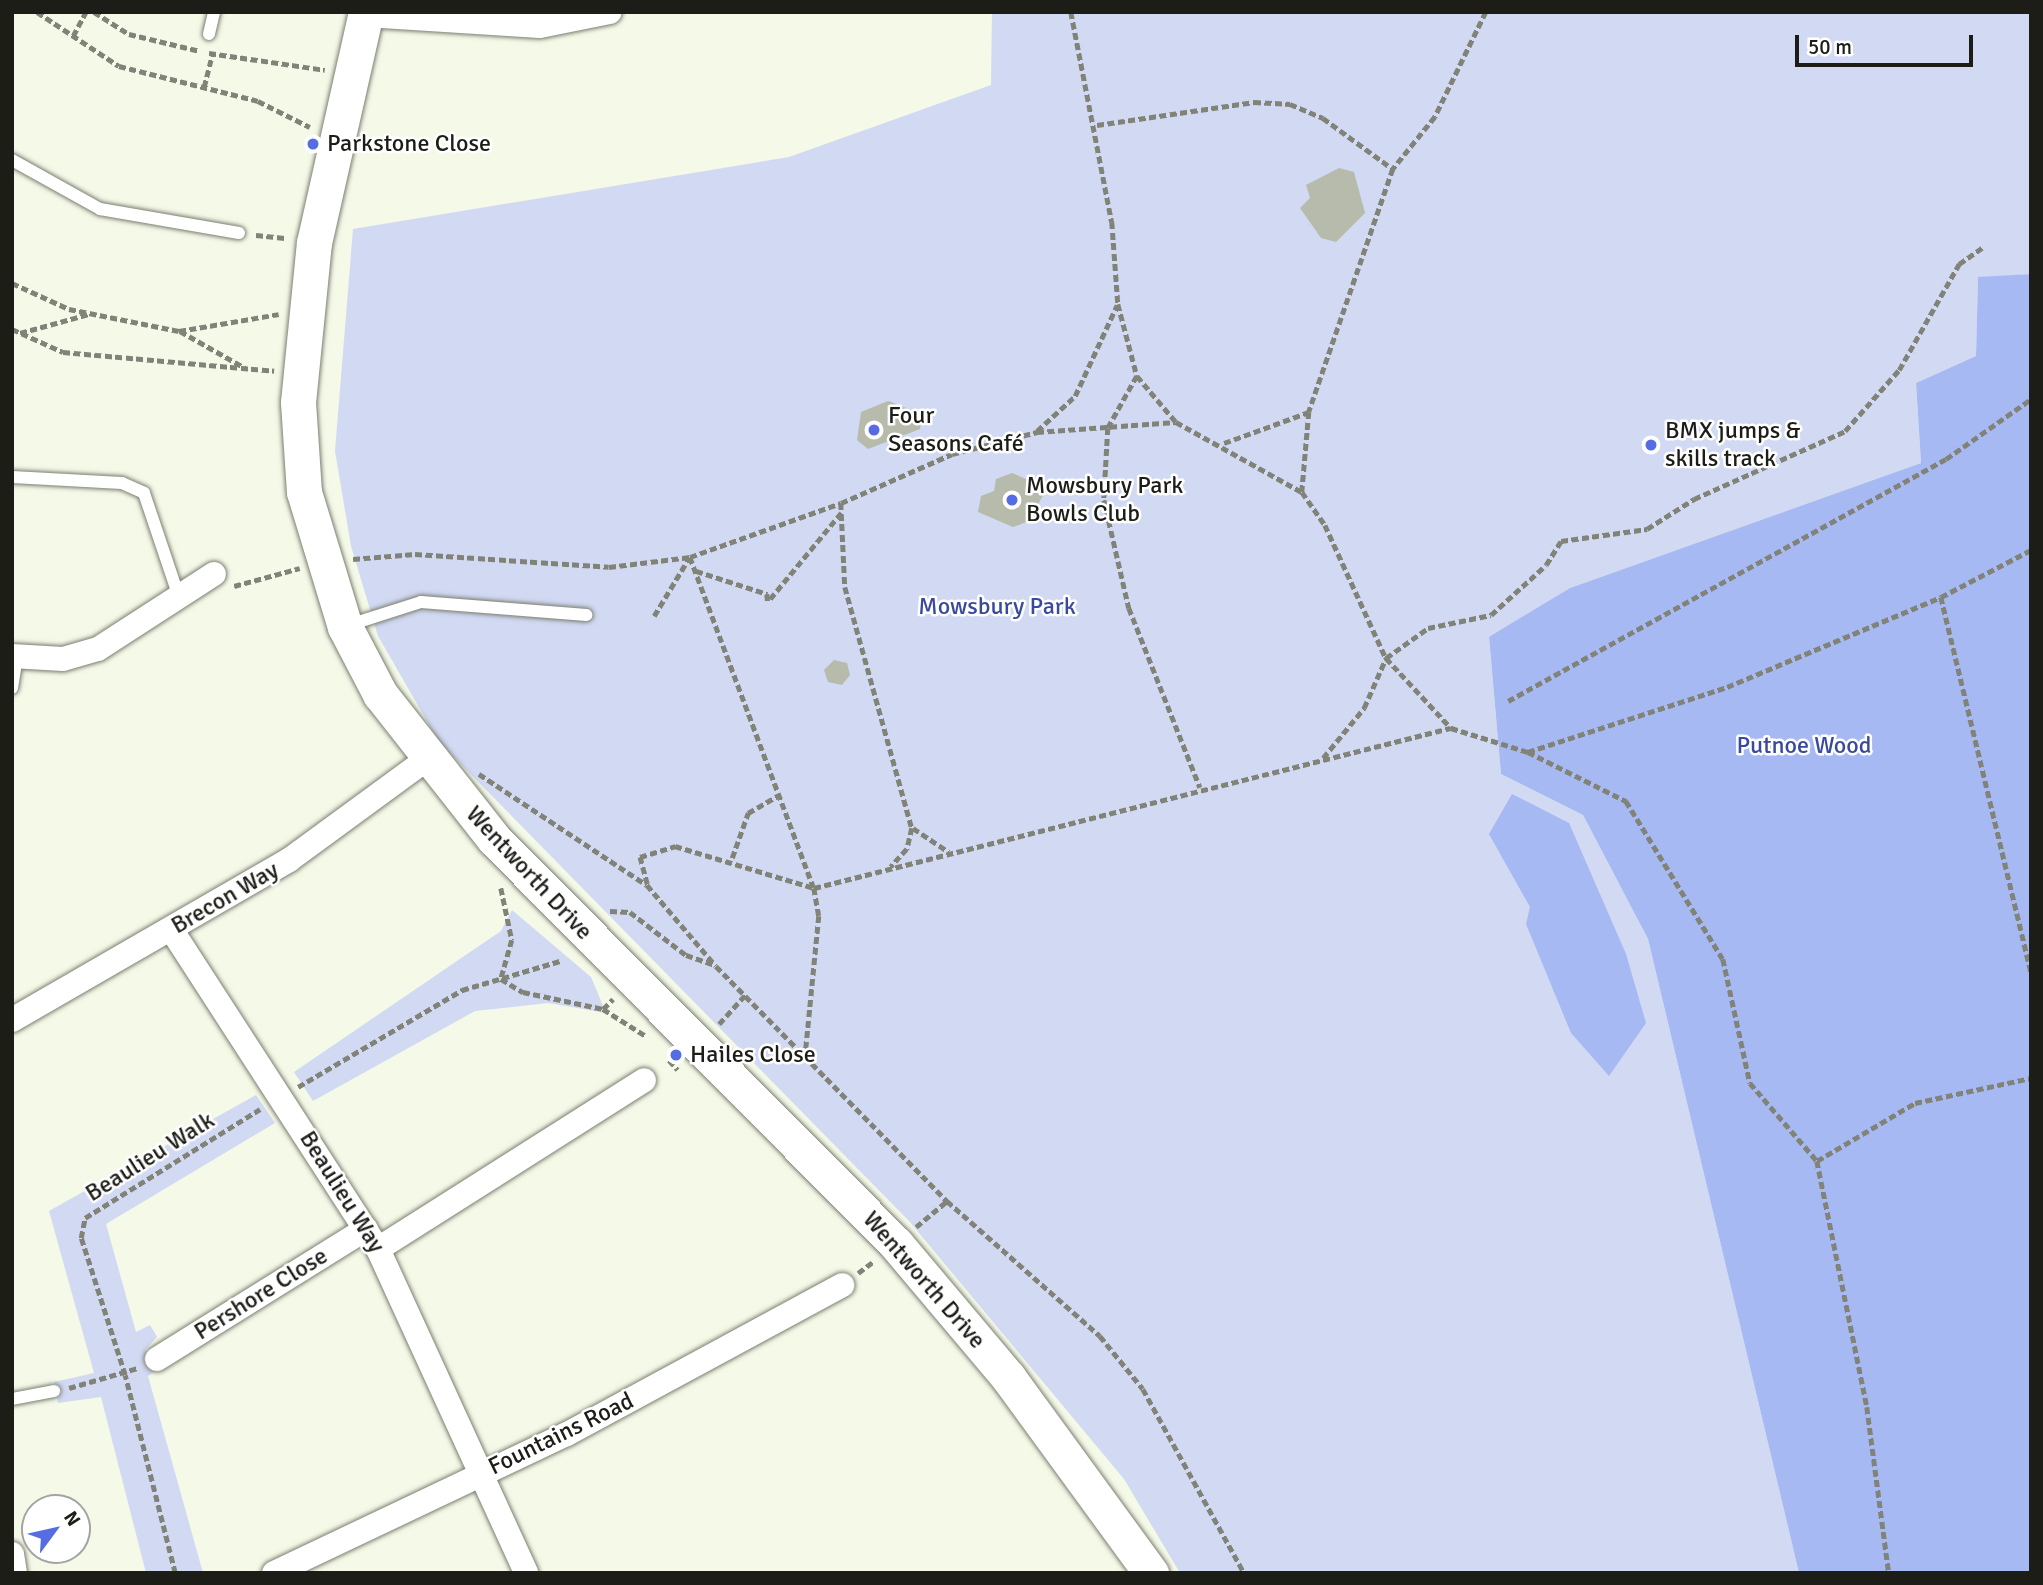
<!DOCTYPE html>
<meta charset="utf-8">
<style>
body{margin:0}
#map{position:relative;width:2043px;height:1585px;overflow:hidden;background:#f4f9e8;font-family:Signika,sans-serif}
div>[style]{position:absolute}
.green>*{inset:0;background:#d1d9f3}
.forest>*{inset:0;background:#a7b9f3}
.building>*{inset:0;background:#b7bbab}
.path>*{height:4.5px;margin-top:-2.25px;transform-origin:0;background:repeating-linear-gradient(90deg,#818378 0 7px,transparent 0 10.5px)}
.roads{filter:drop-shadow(0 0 2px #7b7f70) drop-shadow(0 0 2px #7b7f70)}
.lane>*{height:12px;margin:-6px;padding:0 6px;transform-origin:6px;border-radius:6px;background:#fff}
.street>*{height:24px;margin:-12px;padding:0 12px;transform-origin:12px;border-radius:12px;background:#fff}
.secondary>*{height:35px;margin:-17.5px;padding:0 17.5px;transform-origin:17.5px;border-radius:17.5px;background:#fff}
.dots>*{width:19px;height:19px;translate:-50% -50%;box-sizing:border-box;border:4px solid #fff;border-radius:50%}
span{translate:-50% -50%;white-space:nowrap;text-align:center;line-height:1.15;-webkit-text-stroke:5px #fff;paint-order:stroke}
.poi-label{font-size:24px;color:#1c1d17}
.left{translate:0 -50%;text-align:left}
.park-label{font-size:24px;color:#394a9e}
.street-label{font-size:24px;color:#1c1d17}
.frame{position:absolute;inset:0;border:14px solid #1c1d17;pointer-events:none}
.north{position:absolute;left:21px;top:1494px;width:70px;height:70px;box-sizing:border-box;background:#fff;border:2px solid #a4a5a2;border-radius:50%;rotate:57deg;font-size:19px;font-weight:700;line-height:28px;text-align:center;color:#1c1d17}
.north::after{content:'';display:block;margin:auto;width:24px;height:32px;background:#556ce2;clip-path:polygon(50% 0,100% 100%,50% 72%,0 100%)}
.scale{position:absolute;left:1795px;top:35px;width:178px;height:32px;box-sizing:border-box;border:4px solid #1c1d17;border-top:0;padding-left:9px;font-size:21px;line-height:24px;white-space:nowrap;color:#1c1d17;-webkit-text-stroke:5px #fff;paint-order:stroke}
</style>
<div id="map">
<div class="green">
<div style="clip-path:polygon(992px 12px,2031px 12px,2031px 274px,1978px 278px,1976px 356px,1916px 383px,1921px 463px,1570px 588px,1489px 638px,1501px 774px,1583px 815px,1648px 939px,1799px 1573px,1180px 1573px,1124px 1479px,909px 1221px,439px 742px,378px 636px,351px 546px,335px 451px,353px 229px,789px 157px,991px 85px)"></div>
<div style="clip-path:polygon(512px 910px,591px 977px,606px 1013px,548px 1003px,475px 1011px,313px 1101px,294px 1072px,501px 931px)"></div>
<div style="clip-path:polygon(256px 1095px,275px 1123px,106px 1224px,136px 1332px,150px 1325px,157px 1337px,145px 1350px,157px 1370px,148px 1376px,203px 1573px,146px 1573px,101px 1397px,58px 1403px,54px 1382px,94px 1373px,49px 1211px)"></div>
</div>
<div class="forest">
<div style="clip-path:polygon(2031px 274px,2031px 1573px,1799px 1573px,1648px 939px,1583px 815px,1501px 774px,1489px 637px,1570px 588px,1921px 463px,1916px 383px,1976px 356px,1978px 277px)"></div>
<div style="clip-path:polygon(1512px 794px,1569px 823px,1626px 954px,1646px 1023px,1609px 1076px,1571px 1033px,1526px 924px,1530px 907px,1489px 834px)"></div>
</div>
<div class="building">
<div style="clip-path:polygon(1339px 168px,1354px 172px,1365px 213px,1336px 242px,1321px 238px,1300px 208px,1310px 198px,1306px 185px)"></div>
<div style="clip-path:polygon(888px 401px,922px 414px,920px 429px,868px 449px,857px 440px,861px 412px)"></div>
<div style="clip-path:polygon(1012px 473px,1047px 488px,1029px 521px,1013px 527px,978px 512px,981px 496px,994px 491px,996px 479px)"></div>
<div style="clip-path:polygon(834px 660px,847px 663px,850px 675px,842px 685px,828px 682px,824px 670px)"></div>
</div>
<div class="path">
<div style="left:37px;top:12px;width:98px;rotate:33.4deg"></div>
<div style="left:119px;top:66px;width:143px;rotate:14.1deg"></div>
<div style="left:258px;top:101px;width:58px;rotate:26.6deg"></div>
<div style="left:94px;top:12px;width:41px;rotate:32.2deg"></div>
<div style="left:129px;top:34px;width:73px;rotate:13.5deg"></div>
<div style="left:1071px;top:12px;width:214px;rotate:79deg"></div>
<div style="left:1112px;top:222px;width:82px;rotate:85.8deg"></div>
<div style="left:1118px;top:304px;width:74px;rotate:75.2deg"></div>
<div style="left:1137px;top:376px;width:60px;rotate:49.7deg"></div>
<div style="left:1486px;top:12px;width:117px;rotate:115.9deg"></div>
<div style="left:1435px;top:117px;width:67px;rotate:128.9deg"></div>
<div style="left:1393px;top:169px;width:257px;rotate:109.1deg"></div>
<div style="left:1309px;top:412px;width:80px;rotate:95deg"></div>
<div style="left:1302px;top:492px;width:40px;rotate:55.1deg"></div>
<div style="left:1325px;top:525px;width:146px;rotate:65.4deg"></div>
<div style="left:1386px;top:658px;width:96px;rotate:47.1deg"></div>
<div style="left:1451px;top:728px;width:81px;rotate:17.3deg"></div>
<div style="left:1528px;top:752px;width:209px;rotate:-18.1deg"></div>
<div style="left:1727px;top:687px;width:232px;rotate:-22.8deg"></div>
<div style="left:1941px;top:597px;width:102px;rotate:-27.6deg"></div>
<div style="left:73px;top:36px;width:27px;rotate:-62deg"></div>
<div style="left:209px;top:53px;width:117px;rotate:8.3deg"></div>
<div style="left:204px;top:87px;width:34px;rotate:-76deg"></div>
<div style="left:1097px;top:125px;width:159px;rotate:-8.3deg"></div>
<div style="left:1254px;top:102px;width:36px;rotate:3deg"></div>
<div style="left:1290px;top:104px;width:36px;rotate:23deg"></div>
<div style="left:1323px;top:118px;width:87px;rotate:36.1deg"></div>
<div style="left:256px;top:235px;width:29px;rotate:6deg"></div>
<div style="left:12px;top:283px;width:63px;rotate:24.5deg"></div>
<div style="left:69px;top:309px;width:112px;rotate:11.3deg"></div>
<div style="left:179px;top:331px;width:101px;rotate:-9.6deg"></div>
<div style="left:12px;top:329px;width:56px;rotate:24.3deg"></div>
<div style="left:63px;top:352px;width:212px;rotate:5.1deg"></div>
<div style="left:180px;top:331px;width:75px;rotate:29.6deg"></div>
<div style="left:20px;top:333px;width:72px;rotate:-15.4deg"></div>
<div style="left:1137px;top:376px;width:60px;rotate:119.1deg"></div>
<div style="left:1108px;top:428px;width:72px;rotate:93.2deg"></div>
<div style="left:1104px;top:500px;width:111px;rotate:77deg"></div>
<div style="left:1129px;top:608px;width:193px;rotate:68.4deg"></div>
<div style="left:1037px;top:431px;width:52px;rotate:-42.6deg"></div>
<div style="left:1075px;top:396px;width:100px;rotate:-65.2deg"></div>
<div style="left:1224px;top:443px;width:90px;rotate:-20deg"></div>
<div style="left:841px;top:503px;width:84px;rotate:87.3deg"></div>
<div style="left:845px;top:587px;width:250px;rotate:74.5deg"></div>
<div style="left:912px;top:828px;width:22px;rotate:103deg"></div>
<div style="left:907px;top:849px;width:24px;rotate:132deg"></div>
<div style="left:690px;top:557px;width:353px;rotate:69.5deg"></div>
<div style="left:814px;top:888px;width:28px;rotate:80deg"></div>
<div style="left:819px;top:916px;width:134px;rotate:95.6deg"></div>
<div style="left:353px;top:559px;width:62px;rotate:-4.6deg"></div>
<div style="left:415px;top:554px;width:194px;rotate:3.8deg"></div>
<div style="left:609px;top:567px;width:82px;rotate:-7deg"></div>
<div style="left:690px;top:557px;width:160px;rotate:-19.7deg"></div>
<div style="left:841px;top:503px;width:121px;rotate:-23.8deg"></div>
<div style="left:952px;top:454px;width:88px;rotate:-14.5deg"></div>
<div style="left:1037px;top:432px;width:139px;rotate:-4.1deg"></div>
<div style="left:1176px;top:422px;width:144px;rotate:29.1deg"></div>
<div style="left:696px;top:571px;width:75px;rotate:17.9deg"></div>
<div style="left:767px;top:594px;width:9px;rotate:84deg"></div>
<div style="left:234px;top:586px;width:68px;rotate:-15.3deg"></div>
<div style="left:1941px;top:597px;width:385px;rotate:76.5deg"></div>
<div style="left:770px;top:599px;width:112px;rotate:-50.5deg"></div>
<div style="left:654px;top:616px;width:68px;rotate:-58.9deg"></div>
<div style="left:1508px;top:701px;width:500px;rotate:-28.92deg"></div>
<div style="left:1946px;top:459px;width:104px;rotate:-35.2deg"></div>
<div style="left:1528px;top:752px;width:110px;rotate:26.6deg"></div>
<div style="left:1626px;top:801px;width:185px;rotate:58.5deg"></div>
<div style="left:1723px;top:959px;width:127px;rotate:77.7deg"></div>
<div style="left:1750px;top:1083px;width:103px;rotate:49.3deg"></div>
<div style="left:1817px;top:1161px;width:251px;rotate:78.5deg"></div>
<div style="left:1867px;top:1407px;width:167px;rotate:82.5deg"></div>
<div style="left:1323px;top:758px;width:65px;rotate:-50.6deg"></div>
<div style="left:1364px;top:708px;width:55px;rotate:-66.3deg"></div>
<div style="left:1386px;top:658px;width:52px;rotate:-35.5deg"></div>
<div style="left:1428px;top:628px;width:64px;rotate:-11.7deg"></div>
<div style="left:1491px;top:615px;width:74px;rotate:-42.3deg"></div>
<div style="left:1546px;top:565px;width:28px;rotate:-58deg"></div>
<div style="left:1561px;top:541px;width:87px;rotate:-7.9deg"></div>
<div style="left:1647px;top:529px;width:56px;rotate:-32.6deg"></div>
<div style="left:1694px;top:499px;width:166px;rotate:-24.2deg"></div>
<div style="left:1845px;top:431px;width:81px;rotate:-48.5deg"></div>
<div style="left:1899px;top:370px;width:122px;rotate:-60.5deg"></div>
<div style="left:1959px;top:264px;width:29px;rotate:-35deg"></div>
<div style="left:479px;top:774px;width:201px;rotate:33.5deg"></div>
<div style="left:647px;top:885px;width:106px;rotate:49.6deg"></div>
<div style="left:716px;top:966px;width:330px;rotate:45.5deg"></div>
<div style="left:947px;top:1201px;width:204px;rotate:41.4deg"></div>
<div style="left:1100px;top:1336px;width:68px;rotate:50.9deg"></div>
<div style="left:1143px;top:1389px;width:210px;rotate:61.2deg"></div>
<div style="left:913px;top:828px;width:43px;rotate:33.7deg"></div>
<div style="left:732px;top:858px;width:48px;rotate:-70.4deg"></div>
<div style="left:748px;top:813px;width:36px;rotate:-30deg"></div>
<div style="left:647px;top:884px;width:28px;rotate:-105deg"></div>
<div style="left:640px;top:857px;width:37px;rotate:-17deg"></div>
<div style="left:675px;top:846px;width:145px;rotate:16.8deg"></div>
<div style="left:814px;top:888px;width:656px;rotate:-14.12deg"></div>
<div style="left:501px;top:888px;width:53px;rotate:78.1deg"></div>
<div style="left:512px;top:940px;width:41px;rotate:105.8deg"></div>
<div style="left:501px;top:979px;width:26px;rotate:31deg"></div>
<div style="left:523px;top:992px;width:82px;rotate:12deg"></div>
<div style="left:603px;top:1009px;width:14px;rotate:-45deg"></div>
<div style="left:610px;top:911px;width:20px;rotate:3deg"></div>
<div style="left:630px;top:912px;width:71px;rotate:37.5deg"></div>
<div style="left:686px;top:955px;width:31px;rotate:19deg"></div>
<div style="left:603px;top:1009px;width:51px;rotate:32.1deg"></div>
<div style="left:719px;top:1024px;width:40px;rotate:-48deg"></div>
<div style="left:669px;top:1060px;width:13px;rotate:48deg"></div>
<div style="left:298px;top:1087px;width:191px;rotate:-30.6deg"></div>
<div style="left:462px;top:990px;width:102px;rotate:-16.5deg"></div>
<div style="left:1817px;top:1161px;width:114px;rotate:-30.6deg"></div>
<div style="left:1915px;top:1103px;width:119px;rotate:-12.2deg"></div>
<div style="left:916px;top:1227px;width:40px;rotate:-40deg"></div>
<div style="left:858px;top:1273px;width:20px;rotate:-37deg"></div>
<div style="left:69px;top:1388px;width:72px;rotate:-16.2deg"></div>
<div style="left:175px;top:1573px;width:204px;rotate:-104.2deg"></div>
<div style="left:125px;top:1375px;width:144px;rotate:-107.8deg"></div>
<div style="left:81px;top:1238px;width:20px;rotate:-79deg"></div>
<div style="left:85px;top:1218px;width:206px;rotate:-31.9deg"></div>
</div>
<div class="roads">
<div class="lane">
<div style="left:209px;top:34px;width:23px;rotate:-77deg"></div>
<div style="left:12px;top:160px;width:101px;rotate:29.1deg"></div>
<div style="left:100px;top:209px;width:141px;rotate:9.8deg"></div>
<div style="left:12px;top:477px;width:110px;rotate:3.1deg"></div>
<div style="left:122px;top:483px;width:24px;rotate:24deg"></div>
<div style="left:144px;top:493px;width:107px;rotate:71.4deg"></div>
<div style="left:349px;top:625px;width:76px;rotate:-17.7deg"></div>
<div style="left:421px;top:602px;width:166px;rotate:4.5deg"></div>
<div style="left:12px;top:688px;width:30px;rotate:-81deg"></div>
<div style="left:12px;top:1399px;width:43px;rotate:-10.8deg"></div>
</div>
<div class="street">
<div style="left:366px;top:15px;width:174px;rotate:3.6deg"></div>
<div style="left:540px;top:26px;width:71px;rotate:-11.3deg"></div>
<div style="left:12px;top:656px;width:51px;rotate:3.4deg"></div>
<div style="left:63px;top:659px;width:36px;rotate:-16deg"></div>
<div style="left:98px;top:649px;width:138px;rotate:-32.9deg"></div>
<div style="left:171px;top:929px;width:381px;rotate:57.1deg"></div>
<div style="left:378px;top:1249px;width:356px;rotate:65.4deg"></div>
<div style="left:12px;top:1020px;width:320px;rotate:-30deg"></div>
<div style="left:289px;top:860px;width:171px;rotate:-36.2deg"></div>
<div style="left:378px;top:1249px;width:315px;rotate:-32.4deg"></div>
<div style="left:157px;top:1359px;width:246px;rotate:-31.9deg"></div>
<div style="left:12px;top:1554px;width:19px;rotate:81deg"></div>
<div style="left:274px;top:1573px;width:324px;rotate:-25.4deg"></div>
<div style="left:567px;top:1434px;width:313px;rotate:-28.4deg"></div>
</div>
<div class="secondary">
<div style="left:366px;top:12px;width:236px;rotate:102.7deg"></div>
<div style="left:314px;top:242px;width:161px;rotate:95.7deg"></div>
<div style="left:298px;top:402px;width:90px;rotate:86.2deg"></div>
<div style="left:304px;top:492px;width:141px;rotate:73.1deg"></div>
<div style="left:345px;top:627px;width:76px;rotate:62.4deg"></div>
<div style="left:380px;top:694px;width:184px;rotate:51.8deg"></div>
<div style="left:494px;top:839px;width:571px;rotate:45.21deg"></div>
<div style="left:896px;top:1244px;width:174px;rotate:49.9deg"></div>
<div style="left:1008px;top:1377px;width:243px;rotate:53.9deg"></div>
</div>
</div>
<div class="dots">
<div style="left:313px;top:144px;background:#556ce2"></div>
<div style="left:874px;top:430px;background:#556ce2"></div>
<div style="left:1651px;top:445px;background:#556ce2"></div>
<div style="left:1012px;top:500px;background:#556ce2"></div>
<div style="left:676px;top:1055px;background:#556ce2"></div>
</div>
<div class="poi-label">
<span class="left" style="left:327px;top:144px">Parkstone Close</span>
<span class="left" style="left:888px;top:430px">Four<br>Seasons Café</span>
<span class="left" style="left:1665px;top:445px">BMX jumps &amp;<br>skills track</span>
<span class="left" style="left:1026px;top:500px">Mowsbury Park<br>Bowls Club</span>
<span class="left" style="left:690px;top:1055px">Hailes Close</span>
</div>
<div class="park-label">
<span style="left:997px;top:607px">Mowsbury Park</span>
<span style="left:1804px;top:746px">Putnoe Wood</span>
</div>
<div class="street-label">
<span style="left:529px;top:873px;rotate:47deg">Wentworth Drive</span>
<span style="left:225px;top:898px;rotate:-30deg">Brecon Way</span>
<span style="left:150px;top:1157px;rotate:-32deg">Beaulieu Walk</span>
<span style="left:342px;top:1192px;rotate:58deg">Beaulieu Way</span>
<span style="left:924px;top:1280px;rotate:49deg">Wentworth Drive</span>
<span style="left:261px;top:1294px;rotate:-32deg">Pershore Close</span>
<span style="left:561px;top:1434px;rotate:-26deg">Fountains Road</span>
</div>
<div class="frame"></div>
<div class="north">N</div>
<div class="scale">50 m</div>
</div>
